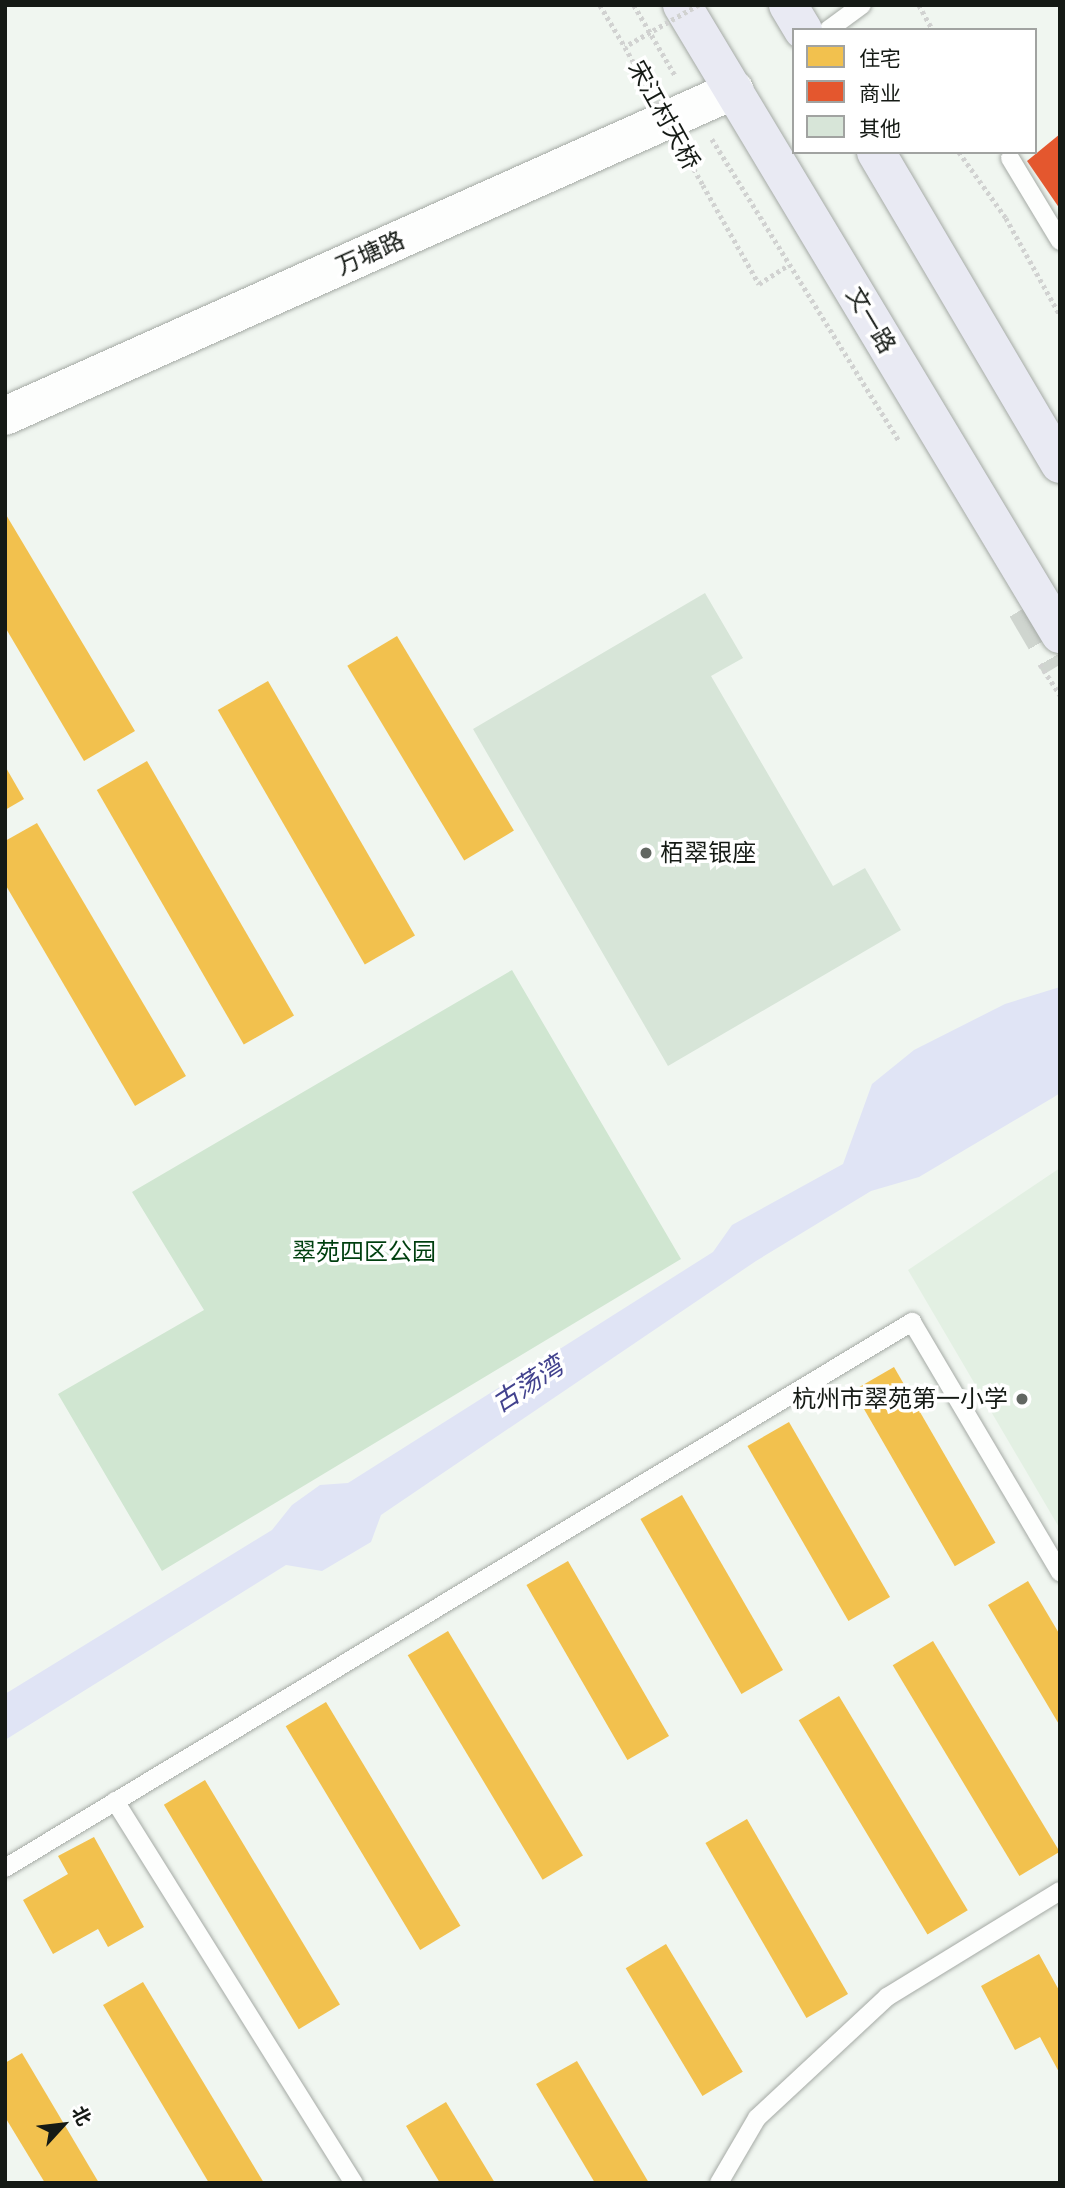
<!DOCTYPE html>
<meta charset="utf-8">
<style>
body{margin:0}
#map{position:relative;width:1065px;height:2188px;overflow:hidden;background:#f0f6f0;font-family:"Asap Condensed","Noto Sans SC",sans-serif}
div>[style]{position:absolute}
.built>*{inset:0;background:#e3f0e3}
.green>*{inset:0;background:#d0e6d1}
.water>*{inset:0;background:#e0e4f5}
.homes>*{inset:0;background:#f2c14e;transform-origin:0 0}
.shops>*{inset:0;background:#e4572e}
.building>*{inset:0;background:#d7e5d8}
.trunk-tunnel>*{height:38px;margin-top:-19px;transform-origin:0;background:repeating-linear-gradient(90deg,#cfd5cf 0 38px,transparent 0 57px)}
.path>*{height:4.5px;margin-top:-2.25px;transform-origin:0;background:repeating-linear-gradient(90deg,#d1d2d1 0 3.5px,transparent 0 7px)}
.roads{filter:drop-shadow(0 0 2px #a5aaa5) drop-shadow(0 0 2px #a5aaa5)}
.service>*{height:18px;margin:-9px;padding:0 9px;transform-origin:9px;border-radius:9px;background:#fdfefd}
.tertiary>*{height:38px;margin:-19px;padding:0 19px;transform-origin:19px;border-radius:19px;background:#fdfefd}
.primary>*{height:38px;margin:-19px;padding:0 19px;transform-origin:19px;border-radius:19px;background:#e9eaf3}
.path-bridge>*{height:4.5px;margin-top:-2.25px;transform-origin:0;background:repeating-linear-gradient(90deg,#d1d2d1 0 3.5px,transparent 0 7px)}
.dots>*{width:19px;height:19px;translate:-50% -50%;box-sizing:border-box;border:4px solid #fff;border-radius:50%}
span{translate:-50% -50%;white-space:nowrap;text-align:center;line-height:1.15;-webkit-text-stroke:7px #fff;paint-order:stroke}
.street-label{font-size:24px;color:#151a15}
.poi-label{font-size:24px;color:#151a15}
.left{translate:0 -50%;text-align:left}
.right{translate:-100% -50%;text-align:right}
.park-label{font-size:24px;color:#003f0f}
.water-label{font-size:26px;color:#42428e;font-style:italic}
.frame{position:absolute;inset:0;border:7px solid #151a15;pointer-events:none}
.legend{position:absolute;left:792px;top:28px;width:245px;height:126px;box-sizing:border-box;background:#fff;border:2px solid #a1a3a1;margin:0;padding:9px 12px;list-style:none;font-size:21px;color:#151a15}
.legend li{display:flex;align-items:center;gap:14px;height:35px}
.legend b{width:35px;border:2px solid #a1a3a1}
.north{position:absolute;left:28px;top:2090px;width:70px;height:70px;-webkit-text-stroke:5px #fff;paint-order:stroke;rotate:63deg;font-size:19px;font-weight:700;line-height:28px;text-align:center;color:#151a15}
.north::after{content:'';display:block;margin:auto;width:24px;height:32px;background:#151a15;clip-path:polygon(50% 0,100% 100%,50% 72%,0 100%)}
</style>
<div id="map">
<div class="built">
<div style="clip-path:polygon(1060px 1168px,1060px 1529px,908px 1270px)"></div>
</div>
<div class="green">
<div style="clip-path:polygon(512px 970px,681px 1259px,162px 1571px,58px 1394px,204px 1310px,132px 1192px)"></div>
</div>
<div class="water">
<div style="clip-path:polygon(1060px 987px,1060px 1093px,1054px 1097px,919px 1177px,871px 1191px,756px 1261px,381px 1515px,371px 1542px,322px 1571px,286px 1565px,5px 1740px,5px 1694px,272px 1530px,292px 1505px,320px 1485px,348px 1483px,713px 1252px,732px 1225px,843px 1164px,872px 1084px,914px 1050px,1005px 1004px)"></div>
</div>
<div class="homes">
<div style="clip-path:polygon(5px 513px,135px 731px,84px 761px,5px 627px)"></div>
<div style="left:397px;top:636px;width:227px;height:58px;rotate:59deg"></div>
<div style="left:268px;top:681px;width:294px;height:58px;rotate:60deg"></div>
<div style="left:147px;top:761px;width:294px;height:58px;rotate:60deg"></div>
<div style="clip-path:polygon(5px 766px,24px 799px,5px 810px)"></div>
<div style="clip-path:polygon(37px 823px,186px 1076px,135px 1106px,5px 884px,5px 841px)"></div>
<div style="left:894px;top:1367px;width:203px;height:47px;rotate:60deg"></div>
<div style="left:789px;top:1422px;width:202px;height:48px;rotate:60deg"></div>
<div style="left:682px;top:1495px;width:202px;height:48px;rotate:60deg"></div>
<div style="left:568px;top:1561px;width:202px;height:48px;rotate:60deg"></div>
<div style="clip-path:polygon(1028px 1581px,1060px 1635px,1060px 1726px,988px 1605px)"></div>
<div style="left:448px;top:1631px;width:262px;height:47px;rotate:59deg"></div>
<div style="left:933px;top:1641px;width:246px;height:47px;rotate:59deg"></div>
<div style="left:839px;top:1696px;width:250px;height:47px;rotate:59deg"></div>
<div style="left:326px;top:1702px;width:261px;height:47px;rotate:59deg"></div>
<div style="left:205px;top:1780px;width:262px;height:48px;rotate:59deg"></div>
<div style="left:747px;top:1819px;width:202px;height:48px;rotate:60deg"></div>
<div style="clip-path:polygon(94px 1837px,144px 1927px,108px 1947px,98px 1929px,53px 1954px,23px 1900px,68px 1874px,58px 1856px)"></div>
<div style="left:666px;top:1944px;width:149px;height:47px;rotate:59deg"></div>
<div style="clip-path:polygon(1039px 1954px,1060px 1992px,1060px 2074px,1040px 2037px,1015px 2050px,981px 1986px)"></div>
<div style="clip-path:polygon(143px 1982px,264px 2183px,209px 2183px,103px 2005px)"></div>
<div style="clip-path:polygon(22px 2053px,99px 2183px,45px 2183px,5px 2117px,5px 2063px)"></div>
<div style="clip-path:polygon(577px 2061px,649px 2183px,595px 2183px,536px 2084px)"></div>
<div style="clip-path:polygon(446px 2102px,495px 2183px,440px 2183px,406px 2126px)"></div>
</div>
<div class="shops">
<div style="clip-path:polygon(1060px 134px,1060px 209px,1027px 161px)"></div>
</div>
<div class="building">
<div style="clip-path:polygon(705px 593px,743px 658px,711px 676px,833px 886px,865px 868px,901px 930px,668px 1066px,473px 729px)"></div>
</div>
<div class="trunk-tunnel">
<div style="left:1026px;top:607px;width:67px;rotate:59.6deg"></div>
</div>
<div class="path">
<div style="left:600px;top:5px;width:49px;rotate:59.2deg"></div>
<div style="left:634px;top:5px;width:83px;rotate:59.7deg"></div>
<div style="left:919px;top:5px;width:29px;rotate:61deg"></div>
<div style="left:712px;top:139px;width:355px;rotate:58.2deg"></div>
<div style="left:959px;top:152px;width:81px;rotate:54.5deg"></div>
<div style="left:1006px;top:218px;width:111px;rotate:60.9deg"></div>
<div style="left:703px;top:185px;width:114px;rotate:60.5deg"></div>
<div style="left:759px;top:284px;width:33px;rotate:-33deg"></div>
<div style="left:1040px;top:664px;width:37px;rotate:57deg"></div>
</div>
<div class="roads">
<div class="service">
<div style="left:828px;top:30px;width:42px;rotate:-36.3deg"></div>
<div style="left:1010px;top:158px;width:97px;rotate:58.9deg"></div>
<div style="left:115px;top:1801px;width:451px;rotate:58deg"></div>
<div style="left:5px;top:1868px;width:1059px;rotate:-31.05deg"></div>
<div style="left:912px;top:1322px;width:291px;rotate:59.4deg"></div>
<div style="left:719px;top:2183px;width:75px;rotate:-59.7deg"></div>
<div style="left:757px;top:2118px;width:178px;rotate:-42.9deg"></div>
<div style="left:887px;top:1997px;width:203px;rotate:-31.5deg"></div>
</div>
<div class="tertiary">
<div style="left:5px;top:416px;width:799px;rotate:-24.09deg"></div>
</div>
<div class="primary">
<div style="left:682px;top:5px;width:734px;rotate:59deg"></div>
<div style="left:788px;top:5px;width:29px;rotate:59deg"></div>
<div style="left:876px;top:152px;width:362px;rotate:59.5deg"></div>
</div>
</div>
<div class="path-bridge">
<div style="left:699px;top:5px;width:85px;rotate:150.4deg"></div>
<div style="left:625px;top:47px;width:159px;rotate:60.5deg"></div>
</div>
<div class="dots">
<div style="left:646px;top:853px;background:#626762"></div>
<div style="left:1022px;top:1399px;background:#626762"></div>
</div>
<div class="street-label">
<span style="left:664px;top:115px;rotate:61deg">宋江村天桥</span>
<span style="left:370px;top:253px;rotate:-24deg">万塘路</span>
<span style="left:871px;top:320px;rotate:59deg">文一路</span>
</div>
<div class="poi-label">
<span class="left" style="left:660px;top:853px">栢翠银座</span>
<span class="right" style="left:1008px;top:1399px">杭州市翠苑第一小学</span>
</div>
<div class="park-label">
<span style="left:364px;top:1252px">翠苑四区公园</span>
</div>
<div class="water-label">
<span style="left:528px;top:1385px;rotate:-33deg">古荡湾</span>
</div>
<div class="frame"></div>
<ul class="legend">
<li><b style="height:19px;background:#f2c14e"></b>住宅</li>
<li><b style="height:19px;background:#e4572e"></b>商业</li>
<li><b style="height:19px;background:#d7e5d8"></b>其他</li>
</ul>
<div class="north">北</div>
</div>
